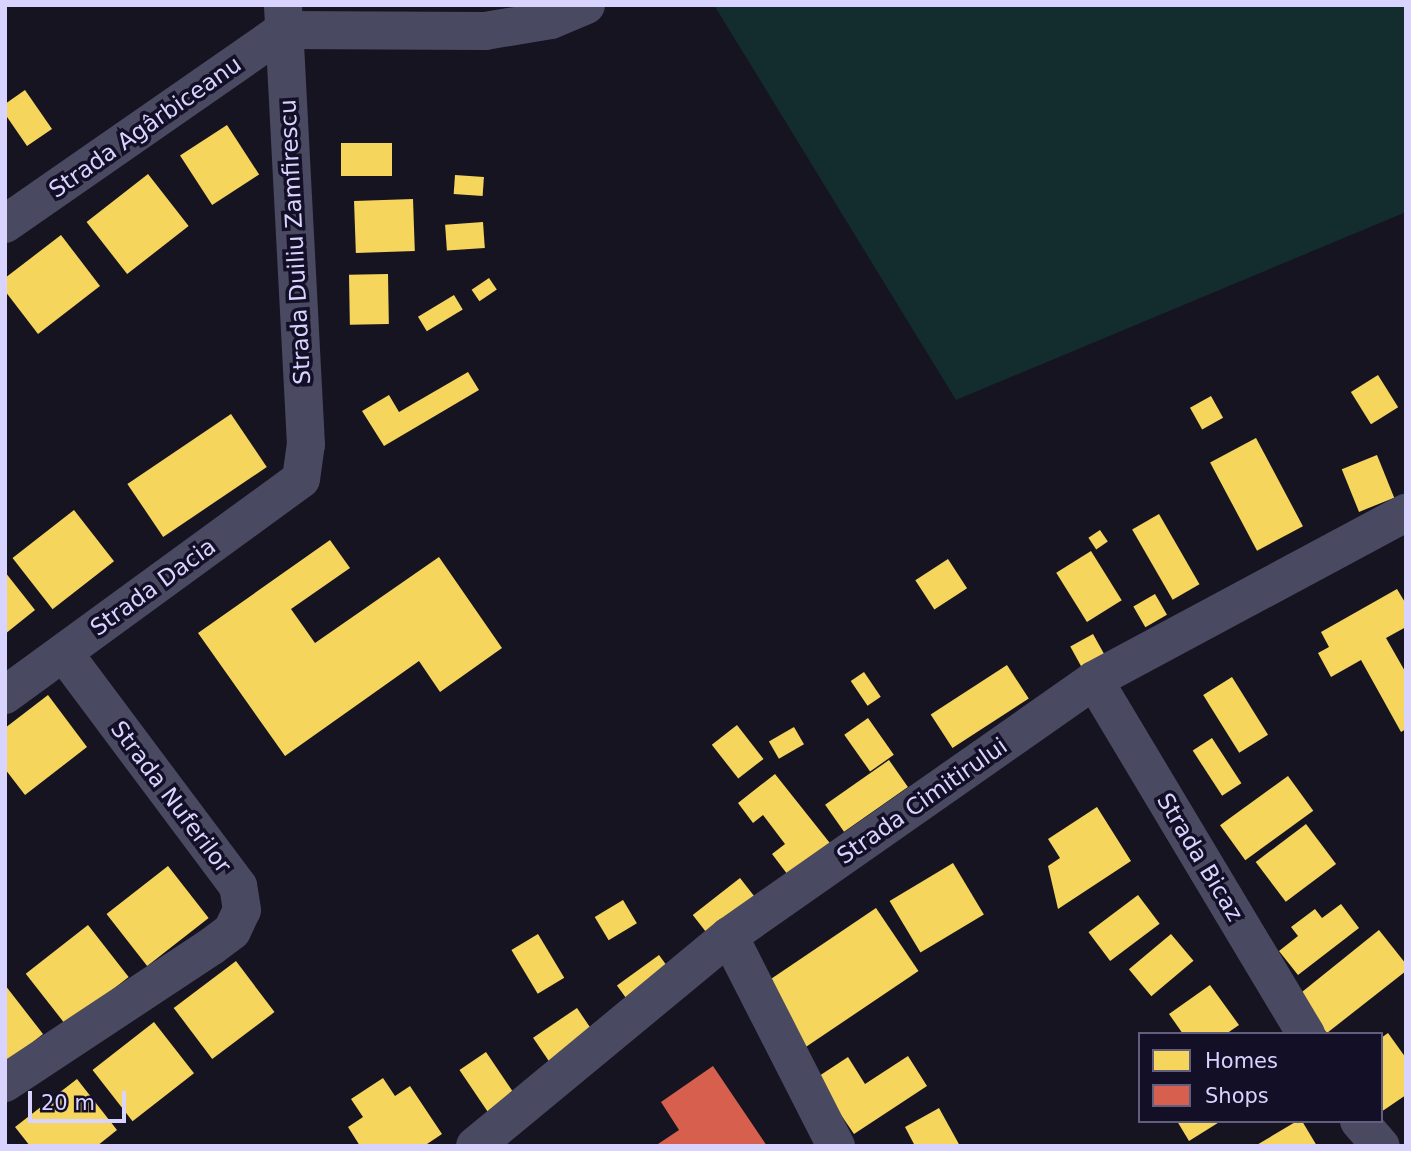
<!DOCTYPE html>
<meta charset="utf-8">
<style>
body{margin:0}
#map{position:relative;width:1411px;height:1151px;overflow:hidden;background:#161421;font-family:"DejaVu Sans",sans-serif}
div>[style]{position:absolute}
.green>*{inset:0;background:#132c2d}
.homes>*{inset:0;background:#f6d55c;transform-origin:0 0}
.shops>*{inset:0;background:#d6604d}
.minor>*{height:38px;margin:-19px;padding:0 19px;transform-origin:19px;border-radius:19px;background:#4a4962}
span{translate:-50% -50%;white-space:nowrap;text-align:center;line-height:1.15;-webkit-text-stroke:7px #130f26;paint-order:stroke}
.street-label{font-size:23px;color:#d9d4ff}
.frame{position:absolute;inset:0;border:7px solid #d9d4ff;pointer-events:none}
.legend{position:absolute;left:1138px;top:1032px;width:245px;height:91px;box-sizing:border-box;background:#130f26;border:2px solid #625e7d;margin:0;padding:9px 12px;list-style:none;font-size:21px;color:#d9d4ff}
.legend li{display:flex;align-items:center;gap:14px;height:35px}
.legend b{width:35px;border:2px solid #625e7d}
.scale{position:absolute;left:28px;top:1091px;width:98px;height:32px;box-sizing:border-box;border:4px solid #d9d4ff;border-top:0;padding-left:9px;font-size:21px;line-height:24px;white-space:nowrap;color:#d9d4ff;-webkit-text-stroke:5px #130f26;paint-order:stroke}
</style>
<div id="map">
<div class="green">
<div style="clip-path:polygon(714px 5px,1406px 5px,1406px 212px,956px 400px)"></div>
</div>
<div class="homes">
<div style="clip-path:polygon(25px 90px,52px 129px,27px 146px,5px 114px,5px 104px)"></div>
<div style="left:227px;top:125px;width:59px;height:56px;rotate:57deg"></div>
<div style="left:341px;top:143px;width:51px;height:33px"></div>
<div style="left:148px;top:174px;width:66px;height:78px;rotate:52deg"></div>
<div style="left:455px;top:175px;width:29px;height:19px;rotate:4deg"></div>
<div style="left:413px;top:199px;width:52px;height:59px;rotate:88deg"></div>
<div style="left:483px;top:222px;width:26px;height:38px;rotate:86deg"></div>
<div style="clip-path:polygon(61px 235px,100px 286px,38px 334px,5px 291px,5px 278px)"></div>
<div style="left:388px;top:274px;width:50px;height:39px;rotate:89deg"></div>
<div style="left:489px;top:278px;width:14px;height:21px;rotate:56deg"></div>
<div style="left:454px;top:295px;width:17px;height:42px;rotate:59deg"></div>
<div style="clip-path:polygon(468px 372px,479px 390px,384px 446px,362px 411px,389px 395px,399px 412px)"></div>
<div style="left:1378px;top:375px;width:38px;height:32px;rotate:58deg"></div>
<div style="left:1211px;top:396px;width:25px;height:24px;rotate:61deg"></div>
<div style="left:231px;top:414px;width:64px;height:125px;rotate:56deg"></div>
<div style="left:1256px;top:438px;width:100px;height:52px;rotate:62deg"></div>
<div style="left:1377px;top:455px;width:46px;height:38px;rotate:68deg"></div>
<div style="left:74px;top:510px;width:65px;height:78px;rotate:52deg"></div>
<div style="left:1159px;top:514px;width:81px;height:31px;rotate:60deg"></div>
<div style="left:1100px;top:530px;width:14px;height:14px;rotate:56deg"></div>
<div style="clip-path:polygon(330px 540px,350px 568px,291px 609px,315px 643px,439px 557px,502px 648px,440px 692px,419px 661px,285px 756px,198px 633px)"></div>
<div style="left:1091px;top:551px;width:58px;height:41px;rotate:58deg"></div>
<div style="left:948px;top:559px;width:35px;height:39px;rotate:57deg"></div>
<div style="clip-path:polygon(5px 572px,35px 610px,5px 634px)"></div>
<div style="clip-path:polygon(1397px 589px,1406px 604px,1406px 627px,1386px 638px,1406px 673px,1406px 729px,1401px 732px,1361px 660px,1331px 677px,1318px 653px,1329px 647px,1321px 632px)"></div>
<div style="left:1155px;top:594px;width:24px;height:25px;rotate:60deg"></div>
<div style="left:1093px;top:634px;width:23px;height:26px;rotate:61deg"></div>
<div style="left:1007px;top:665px;width:40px;height:91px;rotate:57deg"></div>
<div style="left:864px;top:672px;width:30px;height:16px;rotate:56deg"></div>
<div style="left:1232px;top:677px;width:68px;height:34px;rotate:58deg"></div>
<div style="clip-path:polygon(48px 695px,87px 747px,25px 795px,5px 769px,5px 728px)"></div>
<div style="left:868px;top:718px;width:45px;height:29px;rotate:55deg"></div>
<div style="left:737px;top:725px;width:43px;height:32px;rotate:52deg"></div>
<div style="left:794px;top:727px;width:20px;height:29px;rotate:60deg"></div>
<div style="left:1212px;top:738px;width:54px;height:23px;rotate:57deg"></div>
<div style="left:889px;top:760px;width:33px;height:78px;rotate:55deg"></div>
<div style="clip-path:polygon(775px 774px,833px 847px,791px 879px,772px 854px,785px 844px,763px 815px,753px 823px,738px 803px)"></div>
<div style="left:1288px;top:776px;width:43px;height:84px;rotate:54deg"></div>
<div style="clip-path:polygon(1097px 807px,1131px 861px,1058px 909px,1048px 866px,1060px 858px,1048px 839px)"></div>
<div style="left:1306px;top:824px;width:50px;height:63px;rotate:53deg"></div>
<div style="left:953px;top:863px;width:60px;height:74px;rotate:59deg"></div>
<div style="left:168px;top:866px;width:66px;height:78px;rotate:52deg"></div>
<div style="left:740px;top:878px;width:33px;height:60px;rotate:52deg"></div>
<div style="left:1138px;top:895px;width:36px;height:62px;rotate:53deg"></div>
<div style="left:623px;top:900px;width:27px;height:33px;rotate:59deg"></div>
<div style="clip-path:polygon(1341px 904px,1359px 928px,1298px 975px,1279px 951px,1298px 936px,1291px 927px,1315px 909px,1322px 918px)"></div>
<div style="left:876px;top:908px;width:76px;height:140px;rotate:56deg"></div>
<div style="left:88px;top:925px;width:66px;height:79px;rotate:52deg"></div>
<div style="clip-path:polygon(1379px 930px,1406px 964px,1406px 971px,1327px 1033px,1297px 996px)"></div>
<div style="left:538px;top:934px;width:51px;height:31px;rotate:59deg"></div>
<div style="left:1171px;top:934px;width:35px;height:55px;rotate:50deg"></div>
<div style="left:659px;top:955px;width:26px;height:52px;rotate:54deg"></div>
<div style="left:236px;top:961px;width:64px;height:78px;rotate:53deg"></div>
<div style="clip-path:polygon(5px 985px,43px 1034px,5px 1064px)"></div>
<div style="clip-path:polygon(1210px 985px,1239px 1025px,1226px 1034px,1183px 1034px,1169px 1014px)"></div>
<div style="left:577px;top:1008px;width:30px;height:53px;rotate:56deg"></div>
<div style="left:154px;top:1022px;width:65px;height:78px;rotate:52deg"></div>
<div style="clip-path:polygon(1388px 1033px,1406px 1058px,1406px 1095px,1381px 1112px,1381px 1038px)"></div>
<div style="left:486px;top:1052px;width:52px;height:32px;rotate:56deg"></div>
<div style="clip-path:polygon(908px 1056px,927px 1086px,854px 1134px,816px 1078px,848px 1057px,865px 1084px)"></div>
<div style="clip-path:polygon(383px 1078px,395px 1096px,410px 1086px,442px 1134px,424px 1146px,360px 1146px,348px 1127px,363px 1117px,351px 1099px)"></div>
<div style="clip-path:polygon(77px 1079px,117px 1130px,97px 1146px,30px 1146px,15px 1127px)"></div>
<div style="clip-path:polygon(939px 1108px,960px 1146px,915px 1146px,905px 1127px)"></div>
<div style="clip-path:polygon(1177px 1121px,1221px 1121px,1189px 1141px)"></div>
<div style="clip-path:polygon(1297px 1121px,1302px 1121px,1317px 1146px,1255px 1146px)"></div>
</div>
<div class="shops">
<div style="clip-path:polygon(713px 1066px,767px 1146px,655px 1146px,679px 1130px,661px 1102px)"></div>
</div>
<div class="minor">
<div style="left:284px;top:30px;width:201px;rotate:0.3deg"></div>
<div style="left:485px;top:31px;width:67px;rotate:-9.5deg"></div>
<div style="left:551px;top:20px;width:38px;rotate:-23deg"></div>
<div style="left:5px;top:224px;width:340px;rotate:-34.8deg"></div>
<div style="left:1094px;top:680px;width:413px;rotate:59.1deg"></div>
<div style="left:5px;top:695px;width:366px;rotate:-36.1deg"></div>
<div style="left:301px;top:479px;width:34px;rotate:-82deg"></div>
<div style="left:306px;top:445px;width:441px;rotate:-93deg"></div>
<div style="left:729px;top:936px;width:236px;rotate:63deg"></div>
<div style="left:5px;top:1083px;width:248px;rotate:-33.5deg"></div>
<div style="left:212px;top:946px;width:25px;rotate:-37deg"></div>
<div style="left:232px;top:931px;width:23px;rotate:-65deg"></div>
<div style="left:242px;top:910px;width:24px;rotate:-99deg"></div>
<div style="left:238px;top:886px;width:291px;rotate:-126.8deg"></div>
<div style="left:1359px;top:1121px;width:33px;rotate:49deg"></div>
<div style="left:475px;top:1146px;width:330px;rotate:-39.6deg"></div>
<div style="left:729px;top:936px;width:446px;rotate:-35deg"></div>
<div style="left:1094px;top:680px;width:354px;rotate:-28.2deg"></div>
</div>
<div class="street-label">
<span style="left:145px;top:127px;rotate:-35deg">Strada Agârbiceanu</span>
<span style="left:295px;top:242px;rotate:-93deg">Strada Duiliu Zamfirescu</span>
<span style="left:153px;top:587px;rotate:-36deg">Strada Dacia</span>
<span style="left:171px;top:797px;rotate:53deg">Strada Nuferilor</span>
<span style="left:922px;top:801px;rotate:-35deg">Strada Cimitirului</span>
<span style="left:1200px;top:857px;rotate:59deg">Strada Bicaz</span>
</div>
<div class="frame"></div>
<ul class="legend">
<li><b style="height:19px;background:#f6d55c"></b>Homes</li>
<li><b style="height:19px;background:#d6604d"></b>Shops</li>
</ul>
<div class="scale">20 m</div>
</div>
